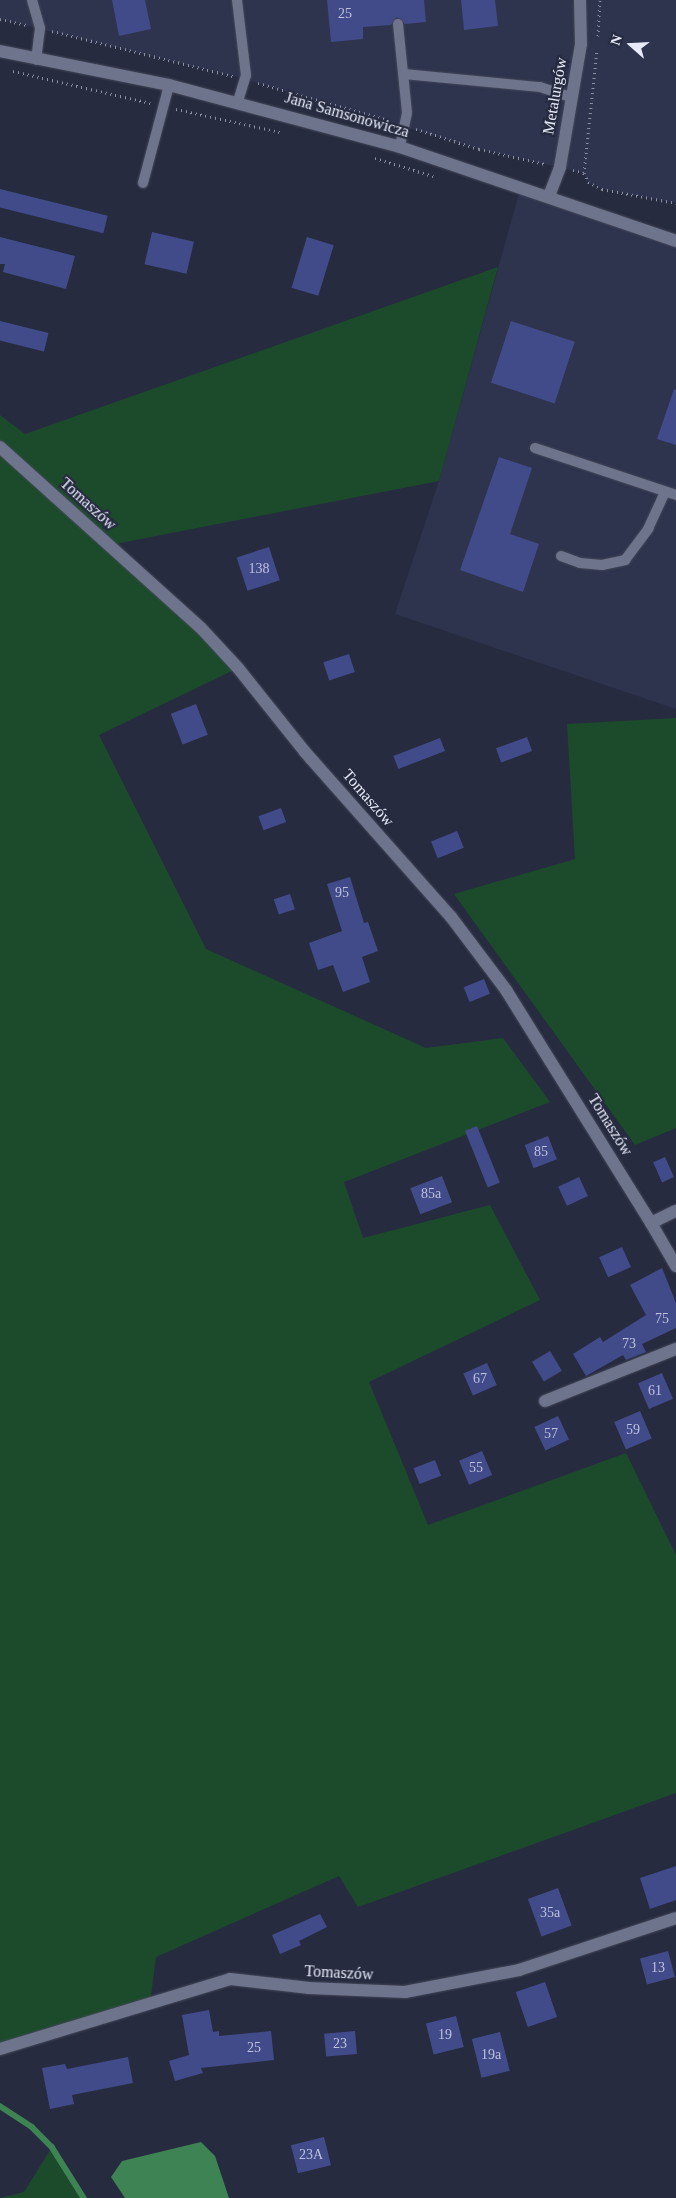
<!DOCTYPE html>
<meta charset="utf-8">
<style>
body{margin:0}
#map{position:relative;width:676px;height:2198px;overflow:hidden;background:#272b40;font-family:"Times New Roman",serif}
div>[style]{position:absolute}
.built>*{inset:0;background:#2e334e}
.green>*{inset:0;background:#1b4b2b}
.water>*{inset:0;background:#3d8353}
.stream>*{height:5.5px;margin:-2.75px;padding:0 2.75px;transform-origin:2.75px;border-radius:2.75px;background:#3d8353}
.building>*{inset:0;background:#414b89;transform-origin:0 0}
.path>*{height:3px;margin-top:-1.5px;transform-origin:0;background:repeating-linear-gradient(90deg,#8d90a1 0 1px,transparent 0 5px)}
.roads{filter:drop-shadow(0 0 1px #444758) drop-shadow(0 0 1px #444758)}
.service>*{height:10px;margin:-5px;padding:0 5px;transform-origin:5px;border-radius:5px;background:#6e748c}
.minor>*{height:12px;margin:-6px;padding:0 6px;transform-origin:6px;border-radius:6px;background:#6e748c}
.secondary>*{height:12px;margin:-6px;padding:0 6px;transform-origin:6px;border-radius:6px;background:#6e748c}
span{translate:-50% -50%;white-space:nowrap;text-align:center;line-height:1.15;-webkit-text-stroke:4.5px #272b40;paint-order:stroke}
.number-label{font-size:14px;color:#bec2dc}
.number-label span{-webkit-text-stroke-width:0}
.street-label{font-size:16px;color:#e7eaf8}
.north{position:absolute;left:606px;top:20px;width:50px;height:50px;-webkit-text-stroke:4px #272b40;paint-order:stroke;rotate:289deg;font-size:14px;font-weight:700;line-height:20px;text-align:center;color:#e7eaf8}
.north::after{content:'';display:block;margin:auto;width:18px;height:22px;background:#e7eaf8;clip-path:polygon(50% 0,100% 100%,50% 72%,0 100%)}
</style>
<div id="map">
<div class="built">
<div style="clip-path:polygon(0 0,676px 0,676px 203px,602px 189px,588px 182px,584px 173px,479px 149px,245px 79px,0 19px)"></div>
<div style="clip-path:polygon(521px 186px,676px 241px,676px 709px,395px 614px,439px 481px)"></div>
</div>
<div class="green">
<div style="clip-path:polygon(498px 267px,439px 481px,110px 545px,238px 668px,99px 735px,206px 949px,426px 1048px,503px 1038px,550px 1102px,344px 1182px,363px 1238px,490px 1205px,540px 1300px,369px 1382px,428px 1525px,626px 1453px,676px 1555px,676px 1793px,358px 1907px,339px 1876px,156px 1957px,150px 2003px,0 2049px,0 415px,25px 434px)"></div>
<div style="clip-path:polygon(676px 718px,676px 1128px,635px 1145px,454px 894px,575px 859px,567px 724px)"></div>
<div style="clip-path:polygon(52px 2147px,84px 2198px,0 2198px,24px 2192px)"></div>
</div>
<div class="water">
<div style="clip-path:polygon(201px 2142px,215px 2156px,229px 2198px,125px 2198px,111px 2177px,122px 2161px)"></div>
</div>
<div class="stream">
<div style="left:0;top:2106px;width:38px;rotate:33deg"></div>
<div style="left:32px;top:2127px;width:28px;rotate:45deg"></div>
<div style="left:52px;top:2147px;width:60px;rotate:57.9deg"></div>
</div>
<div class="building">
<div style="clip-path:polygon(112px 0,145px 0,151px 29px,119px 36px)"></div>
<div style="clip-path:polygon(327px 0,424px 0,426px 22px,405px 24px,397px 17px,391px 25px,363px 27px,363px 39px,331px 42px)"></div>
<div style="clip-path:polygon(461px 0,495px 0,498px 26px,464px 30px)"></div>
<div style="left:0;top:189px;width:111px;height:18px;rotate:14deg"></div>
<div style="left:152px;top:232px;width:43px;height:33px;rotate:13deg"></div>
<div style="clip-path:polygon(0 237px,75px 256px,66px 289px,3px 272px,5px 264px,0 264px)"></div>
<div style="left:307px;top:237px;width:28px;height:53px;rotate:17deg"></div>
<div style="left:0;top:321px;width:50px;height:19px;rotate:14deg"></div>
<div style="left:511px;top:321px;width:67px;height:65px;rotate:18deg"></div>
<div style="clip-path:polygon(674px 389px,676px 390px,676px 445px,657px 439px)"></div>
<div style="clip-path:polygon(499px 457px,532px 468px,510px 534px,539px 544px,523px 592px,460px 570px)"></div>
<div style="left:269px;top:547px;width:35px;height:34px;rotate:72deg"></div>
<div style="left:349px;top:654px;width:19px;height:27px;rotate:72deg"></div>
<div style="left:196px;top:704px;width:33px;height:27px;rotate:69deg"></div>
<div style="left:527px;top:737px;width:15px;height:33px;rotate:70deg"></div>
<div style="left:440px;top:738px;width:14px;height:50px;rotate:69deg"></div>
<div style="left:281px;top:808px;width:15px;height:24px;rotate:70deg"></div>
<div style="left:457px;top:831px;width:18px;height:28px;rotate:68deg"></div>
<div style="clip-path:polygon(350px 877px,364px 923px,368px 922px,378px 951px,362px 957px,370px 982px,343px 992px,333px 965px,318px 970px,309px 943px,342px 931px,327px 884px)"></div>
<div style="left:290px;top:894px;width:16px;height:17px;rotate:72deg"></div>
<div style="left:484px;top:979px;width:16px;height:22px;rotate:68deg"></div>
<div style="left:477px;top:1126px;width:61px;height:13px;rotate:68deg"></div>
<div style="left:548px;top:1136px;width:25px;height:25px;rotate:69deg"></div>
<div style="left:665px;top:1157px;width:22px;height:13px;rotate:66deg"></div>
<div style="left:442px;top:1176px;width:28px;height:34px;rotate:69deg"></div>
<div style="left:579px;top:1177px;width:21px;height:23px;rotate:65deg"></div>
<div style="left:622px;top:1247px;width:22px;height:25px;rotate:66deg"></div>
<div style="clip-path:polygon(662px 1268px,676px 1303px,676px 1328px,642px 1344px,646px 1352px,626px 1360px,623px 1355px,586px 1376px,573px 1354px,600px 1337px,603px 1342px,646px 1315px,630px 1285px)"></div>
<div style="left:550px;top:1351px;width:23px;height:21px;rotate:59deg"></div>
<div style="left:487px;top:1363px;width:24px;height:26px;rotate:66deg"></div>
<div style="left:662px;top:1373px;width:28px;height:26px;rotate:67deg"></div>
<div style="left:640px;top:1411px;width:30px;height:28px;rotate:67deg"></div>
<div style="left:558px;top:1416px;width:26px;height:26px;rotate:65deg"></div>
<div style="left:482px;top:1451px;width:26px;height:25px;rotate:67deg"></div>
<div style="left:435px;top:1460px;width:17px;height:23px;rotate:69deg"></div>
<div style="clip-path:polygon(676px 1866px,676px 1900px,650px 1909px,640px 1878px)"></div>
<div style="left:558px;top:1888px;width:40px;height:32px;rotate:70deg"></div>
<div style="clip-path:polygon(320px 1914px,327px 1927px,299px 1941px,301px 1945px,280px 1954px,272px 1935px)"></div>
<div style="left:668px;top:1951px;width:27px;height:29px;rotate:75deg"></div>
<div style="left:545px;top:1982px;width:37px;height:31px;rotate:71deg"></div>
<div style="clip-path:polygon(209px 2010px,213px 2032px,219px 2031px,219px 2036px,271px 2031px,274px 2060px,201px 2068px,203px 2073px,175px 2081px,169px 2061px,189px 2055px,182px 2015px)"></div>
<div style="left:456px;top:2016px;width:32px;height:31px;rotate:76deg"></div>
<div style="left:355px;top:2031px;width:23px;height:31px;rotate:85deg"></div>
<div style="left:500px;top:2032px;width:40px;height:29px;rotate:76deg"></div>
<div style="clip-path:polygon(128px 2057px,133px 2083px,72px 2095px,74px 2104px,50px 2109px,42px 2068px,65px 2064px,67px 2069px)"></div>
<div style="left:324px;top:2137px;width:29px;height:34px;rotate:76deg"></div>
</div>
<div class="path">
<div style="left:0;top:19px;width:27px;rotate:13deg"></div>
<div style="left:52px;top:31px;width:187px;rotate:14deg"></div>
<div style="left:598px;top:36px;width:36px;rotate:-87deg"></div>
<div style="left:13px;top:71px;width:141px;rotate:13.1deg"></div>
<div style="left:258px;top:83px;width:138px;rotate:15.9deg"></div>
<div style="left:176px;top:109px;width:107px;rotate:12.5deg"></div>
<div style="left:416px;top:129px;width:66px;rotate:17.6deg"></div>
<div style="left:479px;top:149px;width:68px;rotate:12.8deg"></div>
<div style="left:375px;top:158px;width:61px;rotate:17.2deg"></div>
<div style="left:573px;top:170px;width:11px;rotate:15deg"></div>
<div style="left:584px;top:173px;width:10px;rotate:66deg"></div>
<div style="left:588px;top:182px;width:16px;rotate:27deg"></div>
<div style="left:602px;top:189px;width:75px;rotate:10.7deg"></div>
<div style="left:584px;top:173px;width:124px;rotate:-84deg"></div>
</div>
<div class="roads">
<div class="service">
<div style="left:32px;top:0;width:29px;rotate:74deg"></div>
<div style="left:40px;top:28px;width:32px;rotate:97deg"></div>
<div style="left:237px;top:0;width:76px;rotate:83.2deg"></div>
<div style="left:246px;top:75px;width:28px;rotate:107deg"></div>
<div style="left:398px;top:24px;width:89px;rotate:84.2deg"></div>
<div style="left:407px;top:113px;width:35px;rotate:102deg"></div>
<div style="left:404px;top:74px;width:137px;rotate:5.5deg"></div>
<div style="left:540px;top:87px;width:33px;rotate:18deg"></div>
<div style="left:143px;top:183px;width:101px;rotate:-75.1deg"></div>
<div style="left:535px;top:448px;width:149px;rotate:18.4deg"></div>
<div style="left:561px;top:556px;width:20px;rotate:20deg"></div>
<div style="left:580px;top:563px;width:22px;rotate:5deg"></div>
<div style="left:602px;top:565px;width:24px;rotate:-12deg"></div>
<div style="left:625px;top:560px;width:39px;rotate:-53deg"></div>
<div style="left:648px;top:529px;width:41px;rotate:-65.3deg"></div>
</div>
<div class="minor">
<div style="left:549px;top:196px;width:31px;rotate:-69deg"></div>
<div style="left:560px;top:167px;width:125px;rotate:-80.3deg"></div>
<div style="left:581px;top:44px;width:44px;rotate:-91.3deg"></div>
<div style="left:0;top:447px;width:270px;rotate:42deg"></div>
<div style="left:201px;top:628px;width:54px;rotate:47.2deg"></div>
<div style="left:238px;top:668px;width:107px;rotate:51.4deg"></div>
<div style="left:305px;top:752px;width:220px;rotate:48.5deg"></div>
<div style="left:451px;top:917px;width:91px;rotate:53deg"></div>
<div style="left:506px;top:990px;width:274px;rotate:58.1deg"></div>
<div style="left:651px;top:1223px;width:28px;rotate:-26deg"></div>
<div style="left:651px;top:1223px;width:50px;rotate:59.8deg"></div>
<div style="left:545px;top:1401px;width:141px;rotate:-21.7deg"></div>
<div style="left:0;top:2049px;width:240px;rotate:-16.9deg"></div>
<div style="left:230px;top:1979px;width:80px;rotate:6.5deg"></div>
<div style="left:309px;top:1988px;width:96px;rotate:2.4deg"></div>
<div style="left:405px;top:1992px;width:116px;rotate:-10.9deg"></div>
<div style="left:519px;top:1970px;width:165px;rotate:-18.3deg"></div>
</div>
<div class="secondary">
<div style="left:0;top:51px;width:172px;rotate:11.4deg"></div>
<div style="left:169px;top:85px;width:239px;rotate:15deg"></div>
<div style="left:400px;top:147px;width:292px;rotate:18.8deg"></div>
</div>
</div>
<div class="number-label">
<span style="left:345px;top:14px">25</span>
<span style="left:259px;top:569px">138</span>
<span style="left:342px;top:893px">95</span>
<span style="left:541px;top:1152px">85</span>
<span style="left:431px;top:1194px">85a</span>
<span style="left:662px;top:1319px">75</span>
<span style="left:629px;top:1344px">73</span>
<span style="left:480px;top:1379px">67</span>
<span style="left:655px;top:1391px">61</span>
<span style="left:633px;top:1430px">59</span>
<span style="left:551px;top:1434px">57</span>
<span style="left:476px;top:1468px">55</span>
<span style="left:550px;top:1913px">35a</span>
<span style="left:658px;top:1968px">13</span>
<span style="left:445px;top:2035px">19</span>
<span style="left:340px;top:2044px">23</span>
<span style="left:254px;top:2048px">25</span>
<span style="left:491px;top:2055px">19a</span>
<span style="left:311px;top:2155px">23A</span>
</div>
<div class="street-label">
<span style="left:555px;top:96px;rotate:-80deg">Metalurgów</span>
<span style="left:347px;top:115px;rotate:16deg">Jana Samsonowicza</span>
<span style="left:88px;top:504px;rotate:42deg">Tomaszów</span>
<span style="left:368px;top:798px;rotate:49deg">Tomaszów</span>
<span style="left:610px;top:1125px;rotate:58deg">Tomaszów</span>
<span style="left:339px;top:1973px;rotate:3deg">Tomaszów</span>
</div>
<div class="north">N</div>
</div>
